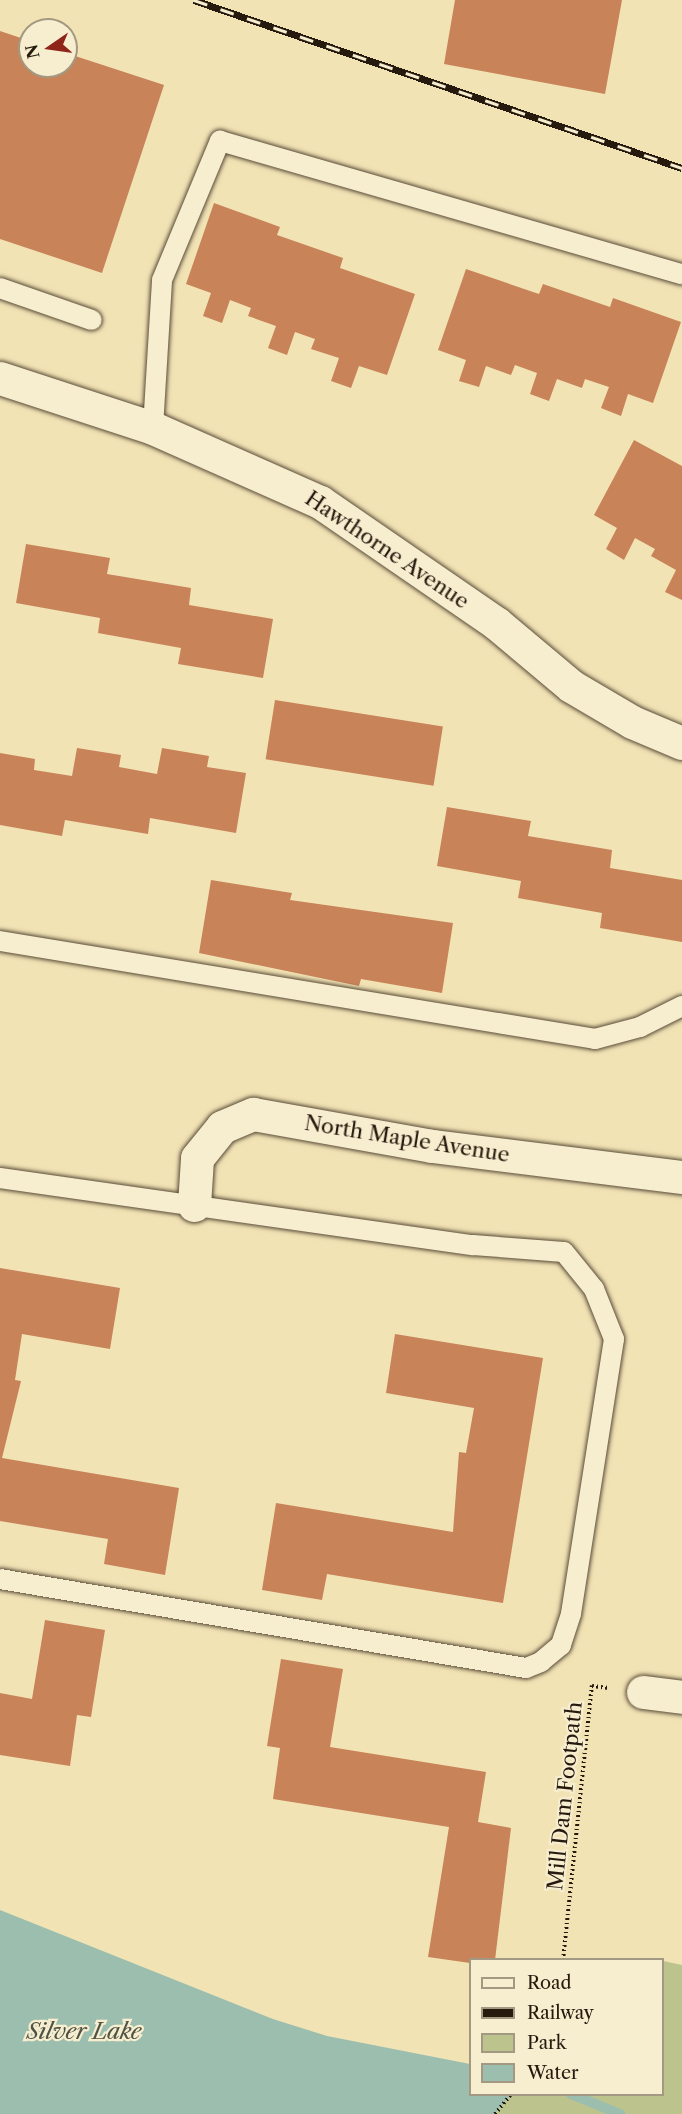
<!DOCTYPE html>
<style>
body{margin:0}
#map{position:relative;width:682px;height:2114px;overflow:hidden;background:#f2e3b5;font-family:"Libre Caslon Text",serif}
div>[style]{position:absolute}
.green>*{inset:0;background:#bdc38c}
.water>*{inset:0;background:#9bbeae}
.stream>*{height:10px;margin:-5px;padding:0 5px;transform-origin:5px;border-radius:5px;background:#9bbeae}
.building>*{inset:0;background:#c88359;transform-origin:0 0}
.path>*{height:4px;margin-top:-2px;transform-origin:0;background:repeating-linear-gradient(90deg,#261a0e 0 1.5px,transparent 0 4.5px)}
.roads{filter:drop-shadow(0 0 2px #594c38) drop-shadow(0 0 2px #594c38)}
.lane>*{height:20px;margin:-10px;padding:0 10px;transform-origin:10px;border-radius:10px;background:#f7edcf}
.street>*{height:33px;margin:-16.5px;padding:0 16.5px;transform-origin:16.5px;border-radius:16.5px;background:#f7edcf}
.rail>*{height:7px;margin-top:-3.5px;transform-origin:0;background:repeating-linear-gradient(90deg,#f7edcf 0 14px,#261a0e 0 28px);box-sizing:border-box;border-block:2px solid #261a0e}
span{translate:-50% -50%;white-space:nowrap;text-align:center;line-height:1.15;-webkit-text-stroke:4.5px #f7edcf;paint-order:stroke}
.street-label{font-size:21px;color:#261a0e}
.water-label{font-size:22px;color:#4f5346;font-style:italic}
.legend{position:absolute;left:469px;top:1958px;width:195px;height:138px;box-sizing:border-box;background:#f7edcf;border:2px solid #a39982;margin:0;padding:8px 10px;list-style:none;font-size:18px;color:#261a0e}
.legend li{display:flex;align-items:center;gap:12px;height:30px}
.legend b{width:30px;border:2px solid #a39982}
.north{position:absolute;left:18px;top:18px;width:60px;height:60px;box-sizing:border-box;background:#f7edcf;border:2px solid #a39982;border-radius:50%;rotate:257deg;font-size:16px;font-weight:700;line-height:24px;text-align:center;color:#261a0e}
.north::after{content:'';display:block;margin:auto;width:21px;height:27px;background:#8f2418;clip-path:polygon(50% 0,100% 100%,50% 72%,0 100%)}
</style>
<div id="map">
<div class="green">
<div style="clip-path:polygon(663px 1961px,682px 1965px,682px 2114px,495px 2114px,511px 2095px,662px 2094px)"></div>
</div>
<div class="water">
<div style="clip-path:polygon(0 1910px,273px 2019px,327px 2036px,470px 2064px,470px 2094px,511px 2095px,495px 2114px,0 2114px)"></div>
</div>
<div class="stream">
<div style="left:571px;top:2094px;width:53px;rotate:22.2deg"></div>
</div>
<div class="building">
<div style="clip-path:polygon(455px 0,622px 0,605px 94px,444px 64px)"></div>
<div style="clip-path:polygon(0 31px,30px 41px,30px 66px,66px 66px,66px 53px,164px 85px,102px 273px,0 239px)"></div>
<div style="clip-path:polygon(214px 203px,280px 227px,277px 235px,343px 258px,340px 268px,415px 294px,387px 375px,359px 366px,351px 388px,331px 381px,339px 358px,311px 349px,315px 339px,295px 332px,287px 355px,268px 348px,276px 326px,248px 316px,251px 308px,230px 300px,222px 323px,203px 316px,211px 293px,186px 284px)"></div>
<div style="clip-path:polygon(466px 269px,539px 294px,543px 284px,610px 307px,613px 298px,681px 322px,653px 403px,628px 394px,621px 416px,601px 408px,609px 387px,585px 379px,582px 388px,557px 379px,549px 401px,530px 394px,537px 373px,515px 365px,511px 375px,486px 366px,479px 387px,459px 381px,466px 360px,438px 350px)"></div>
<div style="clip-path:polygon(634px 440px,682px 466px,682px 600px,665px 592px,676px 570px,651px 556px,655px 549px,635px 538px,624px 560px,606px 549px,617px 528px,594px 515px)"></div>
<div style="clip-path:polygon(26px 544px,110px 558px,107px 574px,191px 588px,189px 605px,273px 619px,263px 678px,178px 664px,181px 648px,98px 633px,100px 618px,16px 603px)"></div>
<div style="left:275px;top:700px;width:170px;height:60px;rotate:9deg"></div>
<div style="clip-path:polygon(77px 748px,121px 755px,119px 767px,157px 774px,162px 748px,209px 756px,207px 767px,246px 773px,236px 833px,150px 818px,148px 834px,65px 820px,62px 836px,0 825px,0 753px,35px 759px,34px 770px,72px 776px)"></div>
<div style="clip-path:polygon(447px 807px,531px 821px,528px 836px,612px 850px,610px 868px,682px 880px,682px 942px,600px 928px,602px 913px,518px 898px,521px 881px,437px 866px)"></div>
<div style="clip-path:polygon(211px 880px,292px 893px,290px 900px,453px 923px,442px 993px,361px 979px,359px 986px,199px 953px)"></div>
<div style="clip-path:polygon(0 1268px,120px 1288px,110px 1349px,22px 1334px,15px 1380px,21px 1381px,2px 1458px,179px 1488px,165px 1575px,104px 1564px,108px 1539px,0 1521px)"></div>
<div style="clip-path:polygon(395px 1334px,543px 1358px,503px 1603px,327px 1574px,322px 1600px,262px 1590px,276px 1503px,453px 1532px,459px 1452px,466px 1453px,474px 1408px,386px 1393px)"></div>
<div style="clip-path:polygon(45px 1620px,105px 1630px,91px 1717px,77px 1715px,70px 1766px,0 1755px,0 1693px,32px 1699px)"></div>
<div style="clip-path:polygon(281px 1659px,343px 1669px,330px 1747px,486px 1772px,478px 1822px,511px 1828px,495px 1960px,470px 1963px,428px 1957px,449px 1827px,273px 1799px,280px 1748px,267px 1746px)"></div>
</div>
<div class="path">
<div style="left:563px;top:1960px;width:276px;rotate:-84deg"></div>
<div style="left:592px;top:1686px;width:17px;rotate:7deg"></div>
<div style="left:495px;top:2114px;width:26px;rotate:-51deg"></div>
</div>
<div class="roads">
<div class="lane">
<div style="left:0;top:288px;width:97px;rotate:19.2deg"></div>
<div style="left:153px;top:428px;width:148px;rotate:-86.5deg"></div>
<div style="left:162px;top:280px;width:151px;rotate:-67.4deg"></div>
<div style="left:220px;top:141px;width:481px;rotate:16.1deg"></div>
<div style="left:0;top:941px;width:603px;rotate:9.35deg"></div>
<div style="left:595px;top:1039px;width:47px;rotate:-14.9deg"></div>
<div style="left:640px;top:1027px;width:47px;rotate:-26.6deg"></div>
<div style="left:0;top:1178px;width:478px;rotate:8.1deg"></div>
<div style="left:473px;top:1245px;width:91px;rotate:4.4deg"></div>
<div style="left:564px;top:1252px;width:48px;rotate:51deg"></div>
<div style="left:594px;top:1289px;width:54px;rotate:68.2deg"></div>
<div style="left:614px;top:1339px;width:278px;rotate:98.9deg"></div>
<div style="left:571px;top:1614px;width:33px;rotate:108deg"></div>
<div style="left:561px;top:1645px;width:26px;rotate:140deg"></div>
<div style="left:541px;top:1662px;width:16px;rotate:158deg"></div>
<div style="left:526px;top:1668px;width:533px;rotate:-170.4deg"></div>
</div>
<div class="street">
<div style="left:0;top:378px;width:161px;rotate:18.1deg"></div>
<div style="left:153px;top:428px;width:183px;rotate:23.9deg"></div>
<div style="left:320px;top:502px;width:214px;rotate:34.5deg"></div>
<div style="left:496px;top:623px;width:98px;rotate:40deg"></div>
<div style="left:571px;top:686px;width:71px;rotate:30.5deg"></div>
<div style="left:632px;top:722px;width:54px;rotate:22.8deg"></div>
<div style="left:194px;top:1205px;width:47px;rotate:-86.3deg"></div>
<div style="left:197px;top:1158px;width:40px;rotate:-51deg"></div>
<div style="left:222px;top:1127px;width:34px;rotate:-23deg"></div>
<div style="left:253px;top:1114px;width:182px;rotate:10.1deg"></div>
<div style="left:432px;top:1146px;width:252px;rotate:7.1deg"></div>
<div style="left:643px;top:1692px;width:39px;rotate:7deg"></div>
</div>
</div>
<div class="rail">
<div style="left:194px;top:0;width:516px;rotate:19deg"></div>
</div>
<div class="street-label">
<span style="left:387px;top:550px;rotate:34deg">Hawthorne Avenue</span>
<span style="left:407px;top:1139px;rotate:9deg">North Maple Avenue</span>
<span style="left:565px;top:1796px;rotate:-84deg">Mill Dam Footpath</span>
</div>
<div class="water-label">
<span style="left:84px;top:2032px">Silver Lake</span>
</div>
<ul class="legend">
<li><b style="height:8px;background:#f7edcf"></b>Road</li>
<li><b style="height:8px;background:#261a0e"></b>Railway</li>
<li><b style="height:16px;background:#bdc38c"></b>Park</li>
<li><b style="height:16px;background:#9bbeae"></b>Water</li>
</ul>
<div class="north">N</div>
</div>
